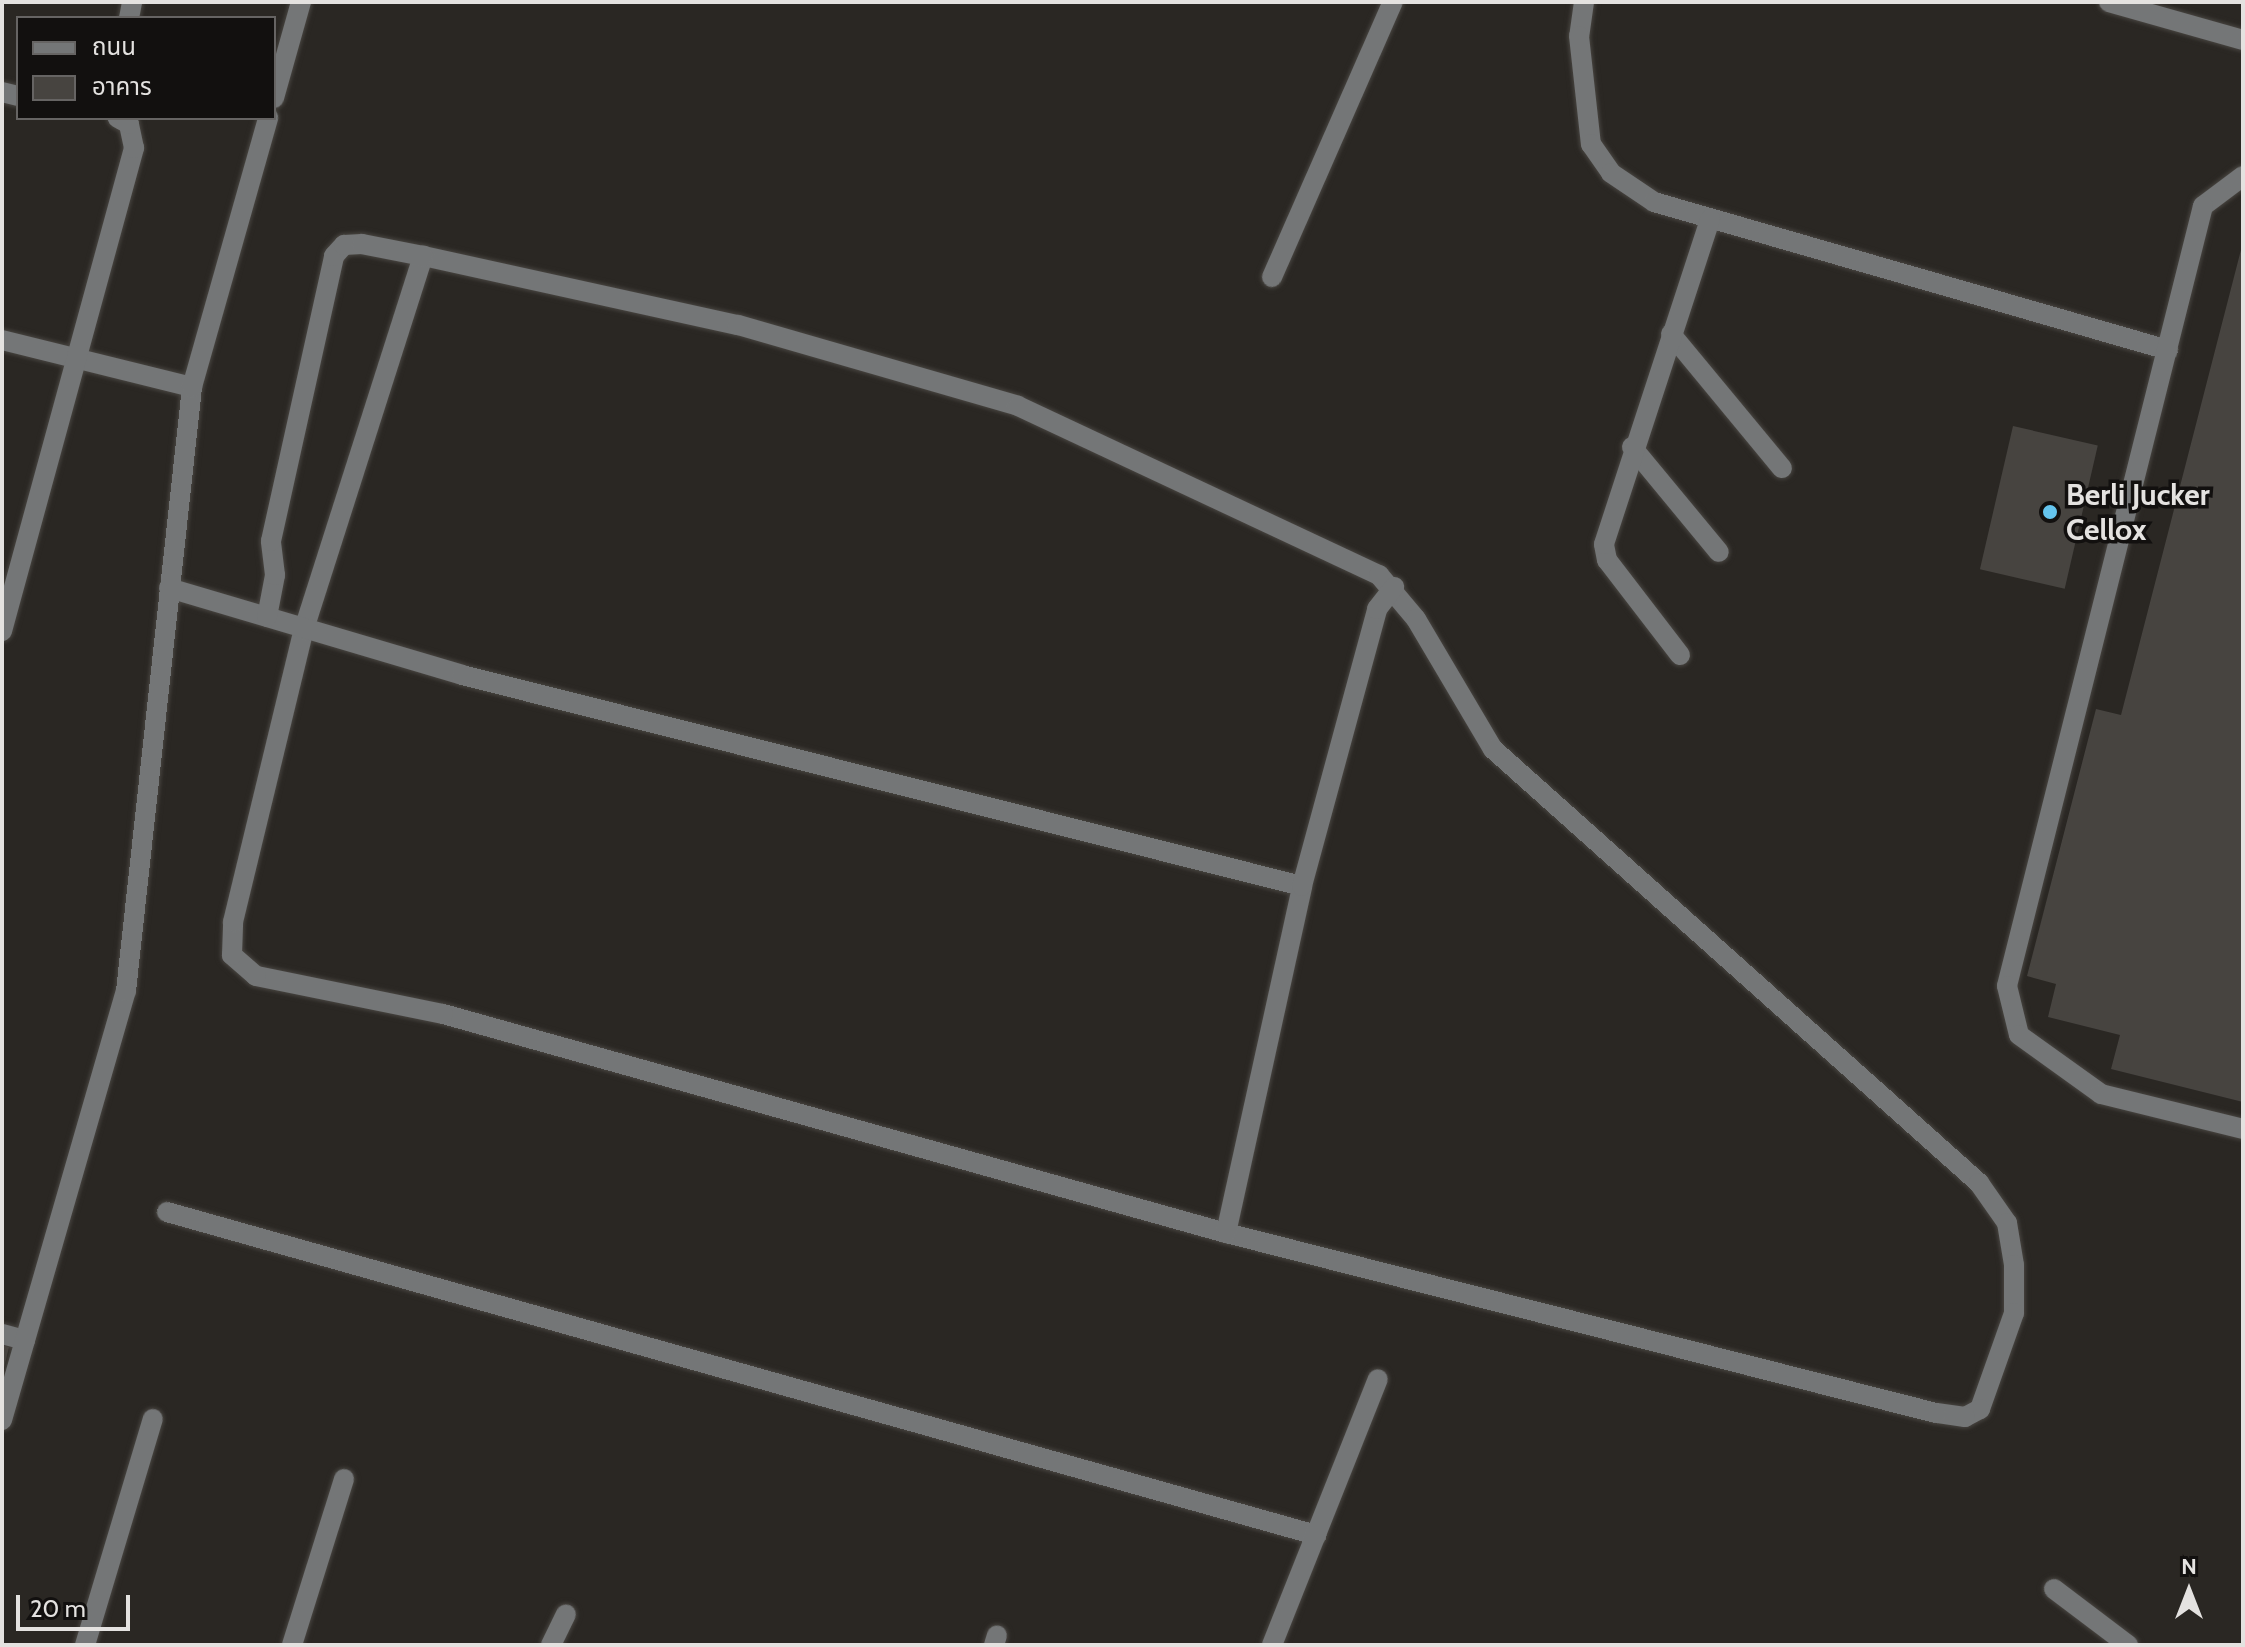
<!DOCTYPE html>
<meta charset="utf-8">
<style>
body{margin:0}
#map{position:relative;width:2245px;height:1647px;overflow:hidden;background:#2a2723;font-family:Cabin,"Noto Sans Thai",sans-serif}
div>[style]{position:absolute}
.building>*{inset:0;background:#474440;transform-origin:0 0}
.roads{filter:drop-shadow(0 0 2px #484541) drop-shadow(0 0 2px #484541)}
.minor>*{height:20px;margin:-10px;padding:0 10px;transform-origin:10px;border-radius:10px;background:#747677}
.dots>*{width:22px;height:22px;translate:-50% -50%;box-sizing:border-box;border:4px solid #12100f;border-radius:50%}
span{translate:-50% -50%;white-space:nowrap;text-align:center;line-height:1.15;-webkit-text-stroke:7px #12100f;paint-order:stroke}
.poi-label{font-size:30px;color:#e4e2e0;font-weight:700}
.left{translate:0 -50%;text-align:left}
.frame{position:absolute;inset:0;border:4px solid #e4e2e0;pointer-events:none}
.legend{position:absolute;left:16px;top:16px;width:260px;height:104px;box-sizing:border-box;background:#12100f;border:2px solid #666463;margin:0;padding:10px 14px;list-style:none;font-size:24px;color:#e4e2e0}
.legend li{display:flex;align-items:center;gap:16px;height:40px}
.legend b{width:40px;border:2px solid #666463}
.north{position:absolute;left:2149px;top:1551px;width:80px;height:80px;-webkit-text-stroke:6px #12100f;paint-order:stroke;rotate:0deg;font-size:22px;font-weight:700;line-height:32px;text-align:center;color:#e4e2e0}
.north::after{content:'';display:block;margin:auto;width:28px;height:36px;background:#e4e2e0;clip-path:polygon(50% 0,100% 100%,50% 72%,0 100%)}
.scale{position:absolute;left:16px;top:1595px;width:114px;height:36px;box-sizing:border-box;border:4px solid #e4e2e0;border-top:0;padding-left:10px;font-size:24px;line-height:28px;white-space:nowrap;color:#e4e2e0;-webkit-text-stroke:6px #12100f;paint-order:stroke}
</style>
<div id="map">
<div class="building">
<div style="clip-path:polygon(2243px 242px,2243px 1102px,2111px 1069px,2120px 1035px,2048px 1017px,2056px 984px,2027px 976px,2096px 709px,2121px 715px)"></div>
<div style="left:2013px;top:426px;width:87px;height:147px;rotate:13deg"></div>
<div style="clip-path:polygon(2px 1345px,9px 1347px,3px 1372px,2px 1371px)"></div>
</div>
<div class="roads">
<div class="minor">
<div style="left:1584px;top:2px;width:34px;rotate:98deg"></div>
<div style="left:1579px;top:36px;width:109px;rotate:83.7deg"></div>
<div style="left:1591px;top:144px;width:35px;rotate:55deg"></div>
<div style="left:1611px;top:173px;width:52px;rotate:34deg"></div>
<div style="left:1654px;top:202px;width:535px;rotate:16.06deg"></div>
<div style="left:2109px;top:2px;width:139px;rotate:15.8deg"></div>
<div style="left:129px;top:18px;width:16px;rotate:-79deg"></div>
<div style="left:2px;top:92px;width:16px;rotate:14deg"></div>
<div style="left:274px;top:98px;width:100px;rotate:-74.3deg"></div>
<div style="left:2243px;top:176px;width:50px;rotate:143.1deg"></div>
<div style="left:2203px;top:206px;width:804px;rotate:104.11deg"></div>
<div style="left:2007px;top:986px;width:50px;rotate:76.2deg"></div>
<div style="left:2019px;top:1035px;width:101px;rotate:35.7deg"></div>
<div style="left:2101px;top:1094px;width:146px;rotate:13.8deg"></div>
<div style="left:423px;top:256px;width:322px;rotate:12.4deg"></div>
<div style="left:738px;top:325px;width:291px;rotate:16.1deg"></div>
<div style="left:1018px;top:406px;width:399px;rotate:25.1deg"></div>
<div style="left:1379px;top:575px;width:57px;rotate:49.9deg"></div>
<div style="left:1416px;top:619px;width:151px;rotate:59.4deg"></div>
<div style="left:1493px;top:749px;width:652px;rotate:41.76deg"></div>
<div style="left:1979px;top:1183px;width:49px;rotate:55deg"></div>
<div style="left:2007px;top:1223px;width:43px;rotate:80.5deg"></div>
<div style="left:2014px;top:1265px;width:48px;rotate:90deg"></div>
<div style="left:2014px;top:1313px;width:102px;rotate:109.5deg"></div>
<div style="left:1980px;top:1409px;width:17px;rotate:152deg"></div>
<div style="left:1965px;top:1417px;width:29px;rotate:-172deg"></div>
<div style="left:1936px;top:1413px;width:732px;rotate:-165.77deg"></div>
<div style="left:1226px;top:1233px;width:813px;rotate:-164.37deg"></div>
<div style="left:443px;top:1014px;width:191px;rotate:-168.5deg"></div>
<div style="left:256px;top:976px;width:32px;rotate:-139deg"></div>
<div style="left:232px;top:955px;width:33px;rotate:-88deg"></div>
<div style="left:233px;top:922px;width:301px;rotate:-76.4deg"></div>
<div style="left:304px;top:629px;width:392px;rotate:-72.3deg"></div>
<div style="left:1272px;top:277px;width:300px;rotate:-66.3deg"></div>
<div style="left:1671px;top:334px;width:174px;rotate:50.4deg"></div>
<div style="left:2px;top:340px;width:196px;rotate:13.9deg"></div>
<div style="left:1632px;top:447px;width:136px;rotate:50.4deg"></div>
<div style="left:169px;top:588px;width:306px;rotate:16.5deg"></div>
<div style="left:462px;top:675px;width:866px;rotate:14.1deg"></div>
<div style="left:267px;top:617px;width:43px;rotate:-79.2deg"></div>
<div style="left:275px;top:575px;width:34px;rotate:-97deg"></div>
<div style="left:271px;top:541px;width:292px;rotate:-77.5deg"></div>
<div style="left:334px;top:256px;width:15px;rotate:-48deg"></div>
<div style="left:344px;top:245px;width:18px;rotate:-3deg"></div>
<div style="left:362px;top:244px;width:62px;rotate:11.1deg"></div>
<div style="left:2px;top:631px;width:501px;rotate:-74.71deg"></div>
<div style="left:134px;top:148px;width:25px;rotate:-102deg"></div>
<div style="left:129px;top:124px;width:13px;rotate:-151deg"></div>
<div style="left:1680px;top:655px;width:120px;rotate:-127.5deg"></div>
<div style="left:1607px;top:560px;width:16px;rotate:-101deg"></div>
<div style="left:1604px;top:544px;width:342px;rotate:-71.9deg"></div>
<div style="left:167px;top:1212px;width:1194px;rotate:15.7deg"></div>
<div style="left:1226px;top:1233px;width:355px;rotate:-77.6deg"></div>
<div style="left:1302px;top:886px;width:287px;rotate:-74.8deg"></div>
<div style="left:1377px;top:609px;width:28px;rotate:-52deg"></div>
<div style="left:2px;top:1334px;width:24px;rotate:15deg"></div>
<div style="left:2px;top:1420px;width:447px;rotate:-73.9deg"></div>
<div style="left:126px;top:991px;width:608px;rotate:-83.76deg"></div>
<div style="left:192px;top:387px;width:280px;rotate:-74.2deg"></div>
<div style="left:2054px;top:1589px;width:93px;rotate:37.1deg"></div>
<div style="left:85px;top:1645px;width:236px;rotate:-73.3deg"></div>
<div style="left:292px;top:1645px;width:174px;rotate:-72.6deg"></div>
<div style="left:551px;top:1645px;width:34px;rotate:-64deg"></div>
<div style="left:994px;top:1645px;width:10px;rotate:-73deg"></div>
<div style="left:1272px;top:1645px;width:286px;rotate:-68.3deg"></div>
</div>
</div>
<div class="dots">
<div style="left:2050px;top:512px;background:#65c5ee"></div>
</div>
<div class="poi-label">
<span class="left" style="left:2066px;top:512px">Berli Jucker<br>Cellox</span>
</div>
<div class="frame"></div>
<ul class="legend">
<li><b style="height:10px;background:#747677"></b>ถนน</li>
<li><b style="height:22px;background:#474440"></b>อาคาร</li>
</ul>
<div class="north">N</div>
<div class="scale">20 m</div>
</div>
